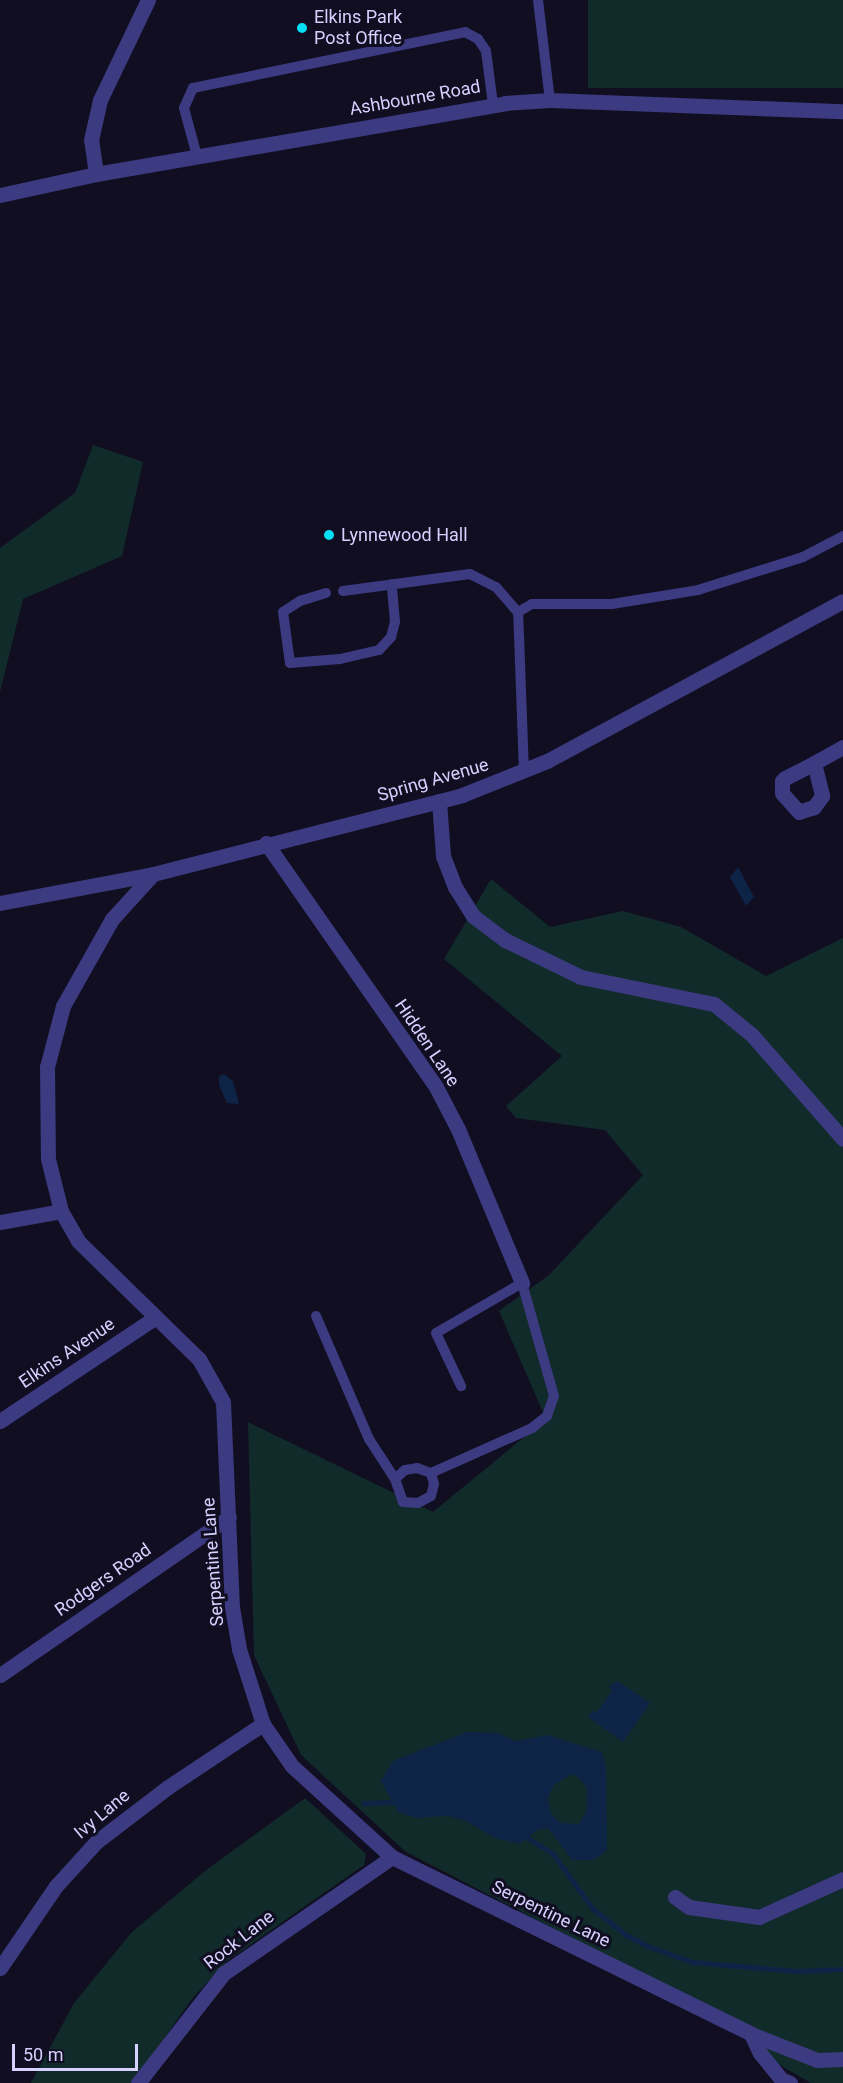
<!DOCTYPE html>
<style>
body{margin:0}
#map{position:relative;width:843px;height:2083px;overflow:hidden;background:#110e22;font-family:Roboto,sans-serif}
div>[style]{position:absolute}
.green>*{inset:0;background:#112b2a;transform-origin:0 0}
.water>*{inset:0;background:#0e2446}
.stream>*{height:5px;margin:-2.5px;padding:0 2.5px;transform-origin:2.5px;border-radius:2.5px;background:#0e2446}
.lane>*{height:10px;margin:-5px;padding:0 5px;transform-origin:5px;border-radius:5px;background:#3c3a80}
.street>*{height:15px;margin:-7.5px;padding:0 7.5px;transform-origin:7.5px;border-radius:7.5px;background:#3c3a80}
.dots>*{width:16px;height:16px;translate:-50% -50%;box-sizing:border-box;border:3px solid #110e22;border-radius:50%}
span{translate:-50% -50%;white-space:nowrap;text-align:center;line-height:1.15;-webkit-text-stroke:6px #110e22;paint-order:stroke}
.poi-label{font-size:18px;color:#d5d0fe}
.left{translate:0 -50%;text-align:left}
.street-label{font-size:18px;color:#d5d0fe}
.scale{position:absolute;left:12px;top:2044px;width:126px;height:27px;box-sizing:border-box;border:3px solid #d5d0fe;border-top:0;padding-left:8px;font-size:18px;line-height:21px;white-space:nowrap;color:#d5d0fe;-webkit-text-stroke:4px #110e22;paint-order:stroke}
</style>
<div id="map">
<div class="green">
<div style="left:588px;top:0;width:255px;height:88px"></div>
<div style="clip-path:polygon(93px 445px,143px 462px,122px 556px,23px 599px,0 692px,0 548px,75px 493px)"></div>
<div style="clip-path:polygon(491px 879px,550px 927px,623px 911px,681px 927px,766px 976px,843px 938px,843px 2083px,811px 2083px,778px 2064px,747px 2028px,406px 1852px,301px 1755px,254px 1655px,248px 1422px,433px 1512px,546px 1419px,499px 1311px,549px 1275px,643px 1175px,605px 1130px,516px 1118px,506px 1106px,562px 1056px,444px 959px)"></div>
<div style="clip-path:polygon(305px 1798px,366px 1854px,364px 1865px,227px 1961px,191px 2000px,133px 2083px,31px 2083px,74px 2003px,132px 1932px,205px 1871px)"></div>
</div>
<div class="water">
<div style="clip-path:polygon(738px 867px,754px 897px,746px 906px,730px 877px)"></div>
<div style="clip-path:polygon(224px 1074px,233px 1081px,239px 1104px,227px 1103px,219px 1085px,219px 1076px)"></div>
<div style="clip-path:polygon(618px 1681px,650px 1703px,623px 1742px,588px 1717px,593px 1711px,596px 1713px,612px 1691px,609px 1686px)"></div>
<div style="clip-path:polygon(evenodd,467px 1732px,497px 1733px,516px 1741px,547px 1735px,602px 1752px,606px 1767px,607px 1850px,593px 1860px,572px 1860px,548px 1828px,537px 1830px,520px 1844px,495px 1838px,464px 1820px,445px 1816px,417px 1818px,398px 1812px,381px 1781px,393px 1761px,467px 1732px,570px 1775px,576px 1775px,587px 1788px,587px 1810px,579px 1824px,561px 1823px,551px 1814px,548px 1797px,554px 1785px,570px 1775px)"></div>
</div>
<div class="stream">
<div style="left:363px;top:1803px;width:35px;rotate:-2deg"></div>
<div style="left:523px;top:1835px;width:36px;rotate:32deg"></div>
<div style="left:553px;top:1854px;width:68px;rotate:54deg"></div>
<div style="left:593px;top:1909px;width:42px;rotate:38.2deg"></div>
<div style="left:626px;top:1935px;width:27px;rotate:27deg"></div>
<div style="left:650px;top:1947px;width:45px;rotate:19.7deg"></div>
<div style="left:692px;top:1962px;width:104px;rotate:4.9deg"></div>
<div style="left:796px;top:1971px;width:47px;rotate:-2.4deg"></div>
</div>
<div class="lane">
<div style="left:538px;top:0;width:101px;rotate:83.2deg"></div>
<div style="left:197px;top:156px;width:50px;rotate:-105.2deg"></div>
<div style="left:184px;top:108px;width:22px;rotate:-66deg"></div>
<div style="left:193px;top:88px;width:278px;rotate:-11.6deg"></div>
<div style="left:465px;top:32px;width:15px;rotate:28deg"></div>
<div style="left:478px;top:39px;width:14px;rotate:56deg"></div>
<div style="left:486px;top:51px;width:53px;rotate:82.5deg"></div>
<div style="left:343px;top:591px;width:128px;rotate:-7.6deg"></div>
<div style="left:470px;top:574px;width:29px;rotate:27deg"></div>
<div style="left:496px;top:587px;width:33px;rotate:49deg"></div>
<div style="left:326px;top:593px;width:27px;rotate:163deg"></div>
<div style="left:300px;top:601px;width:20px;rotate:147deg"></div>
<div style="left:283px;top:612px;width:51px;rotate:82.2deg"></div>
<div style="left:290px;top:663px;width:50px;rotate:-4.6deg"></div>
<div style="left:340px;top:659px;width:40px;rotate:-13deg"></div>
<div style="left:379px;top:650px;width:18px;rotate:-47deg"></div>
<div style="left:391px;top:637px;width:16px;rotate:-75deg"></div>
<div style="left:395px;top:622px;width:38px;rotate:-95deg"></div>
<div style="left:524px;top:772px;width:160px;rotate:-92.1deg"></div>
<div style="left:518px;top:612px;width:16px;rotate:-30deg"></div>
<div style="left:532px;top:604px;width:80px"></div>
<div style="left:612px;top:604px;width:87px;rotate:-9.2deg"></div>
<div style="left:698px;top:590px;width:110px;rotate:-17.4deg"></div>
<div style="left:803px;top:557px;width:45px;rotate:-27.7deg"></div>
<div style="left:316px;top:1316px;width:134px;rotate:66.7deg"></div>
<div style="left:369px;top:1439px;width:48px;rotate:57deg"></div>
<div style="left:431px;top:1473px;width:11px;rotate:75deg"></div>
<div style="left:434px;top:1484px;width:12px;rotate:104deg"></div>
<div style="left:431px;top:1496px;width:15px;rotate:152deg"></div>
<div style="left:418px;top:1503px;width:15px;rotate:-176deg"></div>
<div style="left:403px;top:1502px;width:24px;rotate:-109deg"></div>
<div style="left:395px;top:1479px;width:13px;rotate:-42deg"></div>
<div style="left:405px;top:1470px;width:12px;rotate:-9deg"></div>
<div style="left:417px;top:1468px;width:15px;rotate:20deg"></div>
<div style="left:431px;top:1473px;width:111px;rotate:-24deg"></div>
<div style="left:532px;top:1428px;width:19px;rotate:-39deg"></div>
<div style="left:547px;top:1416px;width:21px;rotate:-71deg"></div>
<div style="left:554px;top:1396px;width:117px;rotate:-105.8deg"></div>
<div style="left:522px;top:1283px;width:99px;rotate:149.8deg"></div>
<div style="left:436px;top:1333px;width:59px;rotate:64.7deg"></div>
</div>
<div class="street">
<div style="left:96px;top:174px;width:34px;rotate:-98deg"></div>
<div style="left:91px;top:140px;width:41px;rotate:-77.3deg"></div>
<div style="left:100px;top:100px;width:111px;rotate:-64.4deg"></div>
<div style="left:0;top:195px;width:98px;rotate:-12.3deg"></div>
<div style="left:96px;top:174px;width:415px;rotate:-9.8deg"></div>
<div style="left:505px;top:103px;width:45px;rotate:-3.8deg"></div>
<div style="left:550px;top:100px;width:293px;rotate:2.2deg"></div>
<div style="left:814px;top:763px;width:34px;rotate:76deg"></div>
<div style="left:822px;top:796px;width:14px;rotate:126deg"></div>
<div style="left:814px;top:807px;width:16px;rotate:162deg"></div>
<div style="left:799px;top:812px;width:25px;rotate:-132deg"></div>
<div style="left:782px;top:793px;width:12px;rotate:-90deg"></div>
<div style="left:782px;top:781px;width:4px;rotate:-45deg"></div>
<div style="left:785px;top:778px;width:33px;rotate:-27deg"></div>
<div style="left:814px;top:763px;width:33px;rotate:-29deg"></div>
<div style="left:439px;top:801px;width:55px;rotate:85.8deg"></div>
<div style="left:443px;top:856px;width:33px;rotate:69deg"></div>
<div style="left:455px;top:887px;width:34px;rotate:58deg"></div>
<div style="left:473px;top:916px;width:40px;rotate:37deg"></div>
<div style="left:505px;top:940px;width:85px;rotate:26deg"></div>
<div style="left:581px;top:977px;width:136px;rotate:11.5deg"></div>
<div style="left:714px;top:1004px;width:49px;rotate:39.2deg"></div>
<div style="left:752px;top:1035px;width:138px;rotate:48.8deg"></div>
<div style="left:266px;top:843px;width:297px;rotate:55.1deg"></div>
<div style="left:436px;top:1087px;width:47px;rotate:62.4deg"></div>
<div style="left:458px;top:1129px;width:167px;rotate:67.4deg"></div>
<div style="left:153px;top:874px;width:61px;rotate:132.3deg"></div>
<div style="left:112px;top:919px;width:100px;rotate:119.4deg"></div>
<div style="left:63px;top:1006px;width:63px;rotate:104.7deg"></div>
<div style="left:47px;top:1067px;width:92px;rotate:89.4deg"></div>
<div style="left:48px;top:1159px;width:54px;rotate:76deg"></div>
<div style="left:61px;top:1211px;width:34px;rotate:60deg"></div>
<div style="left:78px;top:1241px;width:169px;rotate:44.3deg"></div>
<div style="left:199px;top:1359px;width:49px;rotate:60.8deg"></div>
<div style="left:223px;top:1402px;width:205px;rotate:87.5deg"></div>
<div style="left:232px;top:1607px;width:43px;rotate:80.5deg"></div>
<div style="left:239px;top:1649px;width:79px;rotate:72.3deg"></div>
<div style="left:263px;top:1724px;width:51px;rotate:55.4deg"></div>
<div style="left:292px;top:1766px;width:135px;rotate:42.3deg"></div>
<div style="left:392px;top:1857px;width:400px;rotate:26.2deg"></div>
<div style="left:751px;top:2034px;width:71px;rotate:21.5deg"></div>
<div style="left:817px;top:2060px;width:26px;rotate:-2deg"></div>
<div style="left:0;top:903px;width:156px;rotate:-10.7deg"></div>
<div style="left:153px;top:874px;width:319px;rotate:-14.3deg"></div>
<div style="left:462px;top:795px;width:92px;rotate:-21.8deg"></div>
<div style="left:547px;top:761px;width:336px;rotate:-28.4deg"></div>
<div style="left:0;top:1222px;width:62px;rotate:-10.2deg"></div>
<div style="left:0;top:1421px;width:187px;rotate:-33.7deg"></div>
<div style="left:0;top:1675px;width:278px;rotate:-34.6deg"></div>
<div style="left:675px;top:1897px;width:17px;rotate:36deg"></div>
<div style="left:689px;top:1907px;width:71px;rotate:8.1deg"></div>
<div style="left:759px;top:1917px;width:92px;rotate:-24.3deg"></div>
<div style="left:0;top:1968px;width:99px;rotate:-55.7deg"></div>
<div style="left:56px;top:1886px;width:59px;rotate:-47.7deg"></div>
<div style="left:96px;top:1842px;width:91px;rotate:-37.4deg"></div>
<div style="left:168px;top:1787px;width:114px;rotate:-33.6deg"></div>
<div style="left:751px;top:2034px;width:21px;rotate:65deg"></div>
<div style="left:760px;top:2053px;width:33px;rotate:51deg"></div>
<div style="left:781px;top:2079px;width:10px;rotate:24deg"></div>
<div style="left:138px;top:2083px;width:140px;rotate:-52deg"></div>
<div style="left:224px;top:1973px;width:204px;rotate:-34.6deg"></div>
</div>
<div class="dots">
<div style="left:302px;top:28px;background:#06def4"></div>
<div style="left:329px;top:535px;background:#06def4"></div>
</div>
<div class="poi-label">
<span class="left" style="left:314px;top:28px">Elkins Park<br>Post Office</span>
<span class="left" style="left:341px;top:535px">Lynnewood Hall</span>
</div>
<div class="street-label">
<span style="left:415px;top:98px;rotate:-10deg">Ashbourne Road</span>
<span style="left:433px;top:780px;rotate:-16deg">Spring Avenue</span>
<span style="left:427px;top:1043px;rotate:56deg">Hidden Lane</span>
<span style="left:67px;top:1353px;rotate:-34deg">Elkins Avenue</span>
<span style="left:213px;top:1562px;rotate:-94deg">Serpentine Lane</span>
<span style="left:103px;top:1580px;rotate:-35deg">Rodgers Road</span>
<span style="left:102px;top:1814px;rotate:-40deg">Ivy Lane</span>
<span style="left:551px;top:1914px;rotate:26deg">Serpentine Lane</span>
<span style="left:239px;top:1940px;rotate:-38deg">Rock Lane</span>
</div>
<div class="scale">50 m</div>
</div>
